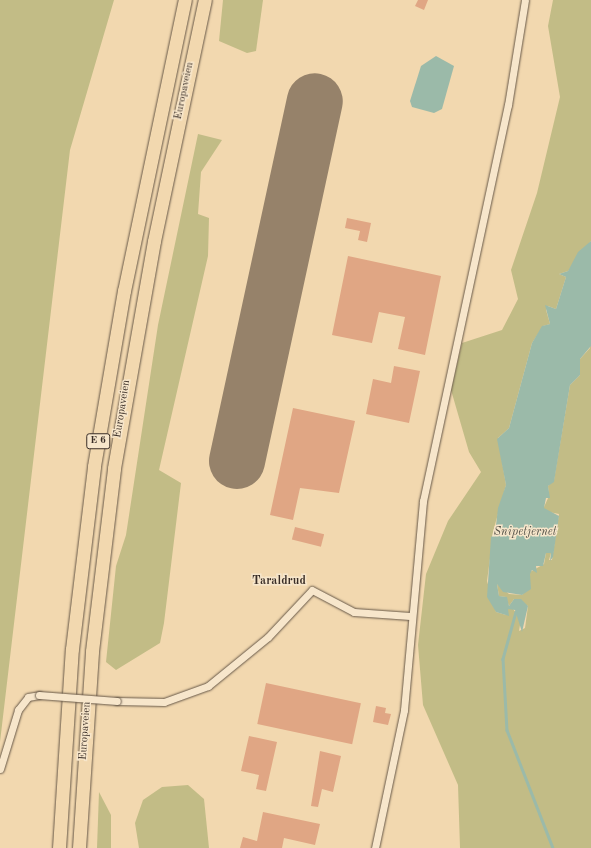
<!DOCTYPE html>
<style>
body{margin:0}
#map{position:relative;width:591px;height:848px;overflow:hidden;background:#f2d8af;font-family:"Old Standard TT",serif}
div>[style]{position:absolute}
.green>*{inset:0;background:#c2bc86}
.water>*{inset:0;background:#9bbaa9}
.stream>*{height:2.5px;margin:-1.25px;padding:0 1.25px;transform-origin:1.25px;border-radius:1.25px;background:#9bbaa9}
.runway>*{height:56px;margin:-28px;padding:0 28px;transform-origin:28px;border-radius:28px;background:#96826a}
.building>*{inset:0;background:#e0a684;transform-origin:0 0}
.roads{filter:drop-shadow(0 0 1px #675848) drop-shadow(0 0 1px #675848)}
.minor>*{height:7px;margin:-3.5px;padding:0 3.5px;transform-origin:3.5px;border-radius:3.5px;background:#f7e6cb}
.motorway>*{height:13px;margin:-6.5px;padding:0 6.5px;transform-origin:6.5px;border-radius:6.5px;background:#f2d8af}
.bridges{filter:drop-shadow(0 0 1px #675848) drop-shadow(0 0 1px #675848)}
.minor-bridge>*{height:7px;margin:-3.5px;padding:0 3.5px;transform-origin:3.5px;border-radius:3.5px;background:#f7e6cb}
span{translate:-50% -50%;white-space:nowrap;text-align:center;line-height:1.15;-webkit-text-stroke:3px #f7e6cb;paint-order:stroke}
.shield-label span{padding:1px 3px;background:#f7e6cb;border:1px solid;border-radius:3px;-webkit-text-stroke-width:0}
.shield-label{font-size:10px;color:#392d26;font-weight:700}
.street-label{font-size:11px;color:#392d26}
.water-label{font-size:12px;color:#525047;font-style:italic}
.neighbourhood-label{font-size:12px;color:#392d26;font-weight:700}
</style>
<div id="map">
<div class="green">
<div style="clip-path:polygon(0 0,114px 0,70px 150px,0 742px)"></div>
<div style="clip-path:polygon(223px 0,263px 0,256px 51px,247px 53px,219px 41px)"></div>
<div style="clip-path:polygon(553px 0,591px 0,591px 241px,568px 271px,559px 274px,566px 277px,556px 309px,548px 306px,546px 310px,550px 324px,543px 326px,532px 343px,509px 428px,498px 438px,506px 485px,494px 528px,487px 581px,496px 612px,506px 615px,508px 609px,513px 609px,521px 619px,519px 631px,525px 628px,528px 606px,514px 599px,509px 606px,506px 597px,499px 596px,497px 584px,509px 594px,522px 595px,528px 589px,530px 572px,544px 564px,546px 553px,551px 553px,549px 560px,552px 560px,559px 514px,544px 511px,544px 507px,549px 496px,548px 486px,554px 480px,570px 385px,580px 375px,580px 359px,590px 348px,591px 333px,591px 848px,460px 848px,458px 785px,423px 705px,418px 645px,426px 574px,448px 521px,481px 472px,469px 452px,451px 390px,462px 343px,502px 330px,518px 299px,511px 270px,537px 193px,560px 97px,548px 26px)"></div>
<div style="clip-path:polygon(198px 134px,222px 140px,201px 172px,198px 214px,209px 218px,208px 256px,159px 470px,181px 483px,164px 623px,160px 643px,116px 670px,106px 662px,116px 566px,126px 535px,158px 325px)"></div>
<div style="clip-path:polygon(188px 785px,204px 799px,209px 848px,139px 848px,135px 823px,143px 800px,162px 787px)"></div>
<div style="clip-path:polygon(99px 792px,111px 815px,111px 848px,97px 848px)"></div>
</div>
<div class="water">
<div style="clip-path:polygon(436px 56px,454px 66px,442px 109px,434px 113px,412px 107px,410px 101px,421px 66px)"></div>
<div style="clip-path:polygon(591px 241px,591px 346px,580px 359px,580px 375px,570px 385px,554px 482px,548px 486px,550px 498px,546px 498px,544px 508px,559px 516px,553px 557px,550px 561px,551px 553px,546px 553px,543px 566px,536px 566px,537px 573px,532px 570px,530px 574px,531px 589px,522px 595px,503px 592px,497px 584px,499px 596px,507px 597px,509px 606px,514px 599px,521px 599px,528px 606px,522px 632px,515px 610px,508px 609px,509px 616px,496px 612px,487px 597px,491px 537px,495px 534px,498px 508px,506px 485px,497px 439px,509px 428px,532px 343px,542px 326px,550px 324px,545px 305px,556px 309px,566px 277px,559px 274px,568px 271px,578px 252px)"></div>
</div>
<div class="stream">
<div style="left:516px;top:612px;width:49px;rotate:105.5deg"></div>
<div style="left:503px;top:659px;width:71px;rotate:86.8deg"></div>
<div style="left:507px;top:730px;width:127px;rotate:68.7deg"></div>
</div>
<div class="runway">
<div style="left:237px;top:461px;width:368px;rotate:-77.8deg"></div>
</div>
<div class="building">
<div style="clip-path:polygon(418px 0,428px 0,424px 10px,415px 6px)"></div>
<div style="clip-path:polygon(347px 218px,371px 223px,367px 242px,358px 240px,360px 231px,345px 228px)"></div>
<div style="clip-path:polygon(348px 256px,441px 276px,425px 355px,398px 349px,405px 317px,379px 312px,372px 343px,332px 335px)"></div>
<div style="clip-path:polygon(394px 366px,420px 371px,409px 423px,366px 414px,373px 379px,391px 383px)"></div>
<div style="clip-path:polygon(293px 408px,355px 421px,339px 493px,300px 488px,293px 520px,270px 515px)"></div>
<div style="left:295px;top:527px;width:30px;height:13px;rotate:14deg"></div>
<div style="left:266px;top:683px;width:97px;height:42px;rotate:12deg"></div>
<div style="clip-path:polygon(376px 706px,386px 708px,385px 713px,391px 714px,388px 725px,373px 722px)"></div>
<div style="clip-path:polygon(249px 736px,277px 742px,266px 791px,256px 789px,259px 775px,241px 771px)"></div>
<div style="clip-path:polygon(320px 751px,341px 756px,333px 792px,322px 789px,318px 807px,311px 806px)"></div>
<div style="clip-path:polygon(263px 812px,320px 824px,315px 845px,284px 838px,282px 848px,240px 848px,243px 837px,257px 841px)"></div>
</div>
<div class="roads">
<div class="minor">
<div style="left:117px;top:701px;width:47px;rotate:1.2deg"></div>
<div style="left:164px;top:702px;width:47px;rotate:-20deg"></div>
<div style="left:208px;top:686px;width:77px;rotate:-39.2deg"></div>
<div style="left:268px;top:637px;width:64px;rotate:-46.9deg"></div>
<div style="left:312px;top:590px;width:47px;rotate:27.6deg"></div>
<div style="left:354px;top:612px;width:56px;rotate:4.1deg"></div>
<div style="left:0;top:769px;width:62px;rotate:-73deg"></div>
<div style="left:18px;top:710px;width:16px;rotate:-52deg"></div>
<div style="left:28px;top:697px;width:11px;rotate:-10deg"></div>
<div style="left:375px;top:848px;width:141px;rotate:-78.1deg"></div>
<div style="left:404px;top:710px;width:210px;rotate:-84.8deg"></div>
<div style="left:423px;top:501px;width:405px;rotate:-77.9deg"></div>
<div style="left:508px;top:105px;width:106px;rotate:-80.8deg"></div>
</div>
<div class="motorway">
<div style="left:59px;top:848px;width:199px;rotate:-86.3deg"></div>
<div style="left:72px;top:649px;width:184px;rotate:-83.1deg"></div>
<div style="left:94px;top:466px;width:178px;rotate:-80.3deg"></div>
<div style="left:124px;top:291px;width:297px;rotate:-78.2deg"></div>
<div style="left:79px;top:848px;width:197px;rotate:-86.2deg"></div>
<div style="left:92px;top:651px;width:184px;rotate:-83.1deg"></div>
<div style="left:114px;top:468px;width:230px;rotate:-80deg"></div>
<div style="left:154px;top:241px;width:246px;rotate:-78.1deg"></div>
</div>
</div>
<div class="bridges">
<div class="minor-bridge">
<div style="left:39px;top:695px;width:78px;rotate:4.4deg"></div>
</div>
</div>
<div class="shield-label">
<span style="left:98px;top:441px">E 6</span>
</div>
<div class="street-label">
<span style="left:185px;top:91px;rotate:-78deg">Europaveien</span>
<span style="left:123px;top:409px;rotate:-81deg">Europaveien</span>
<span style="left:86px;top:731px;rotate:-86deg">Europaveien</span>
</div>
<div class="water-label">
<span style="left:525px;top:533px">Snipetjernet</span>
</div>
<div class="neighbourhood-label">
<span style="left:279px;top:582px">Taraldrud</span>
</div>
</div>
